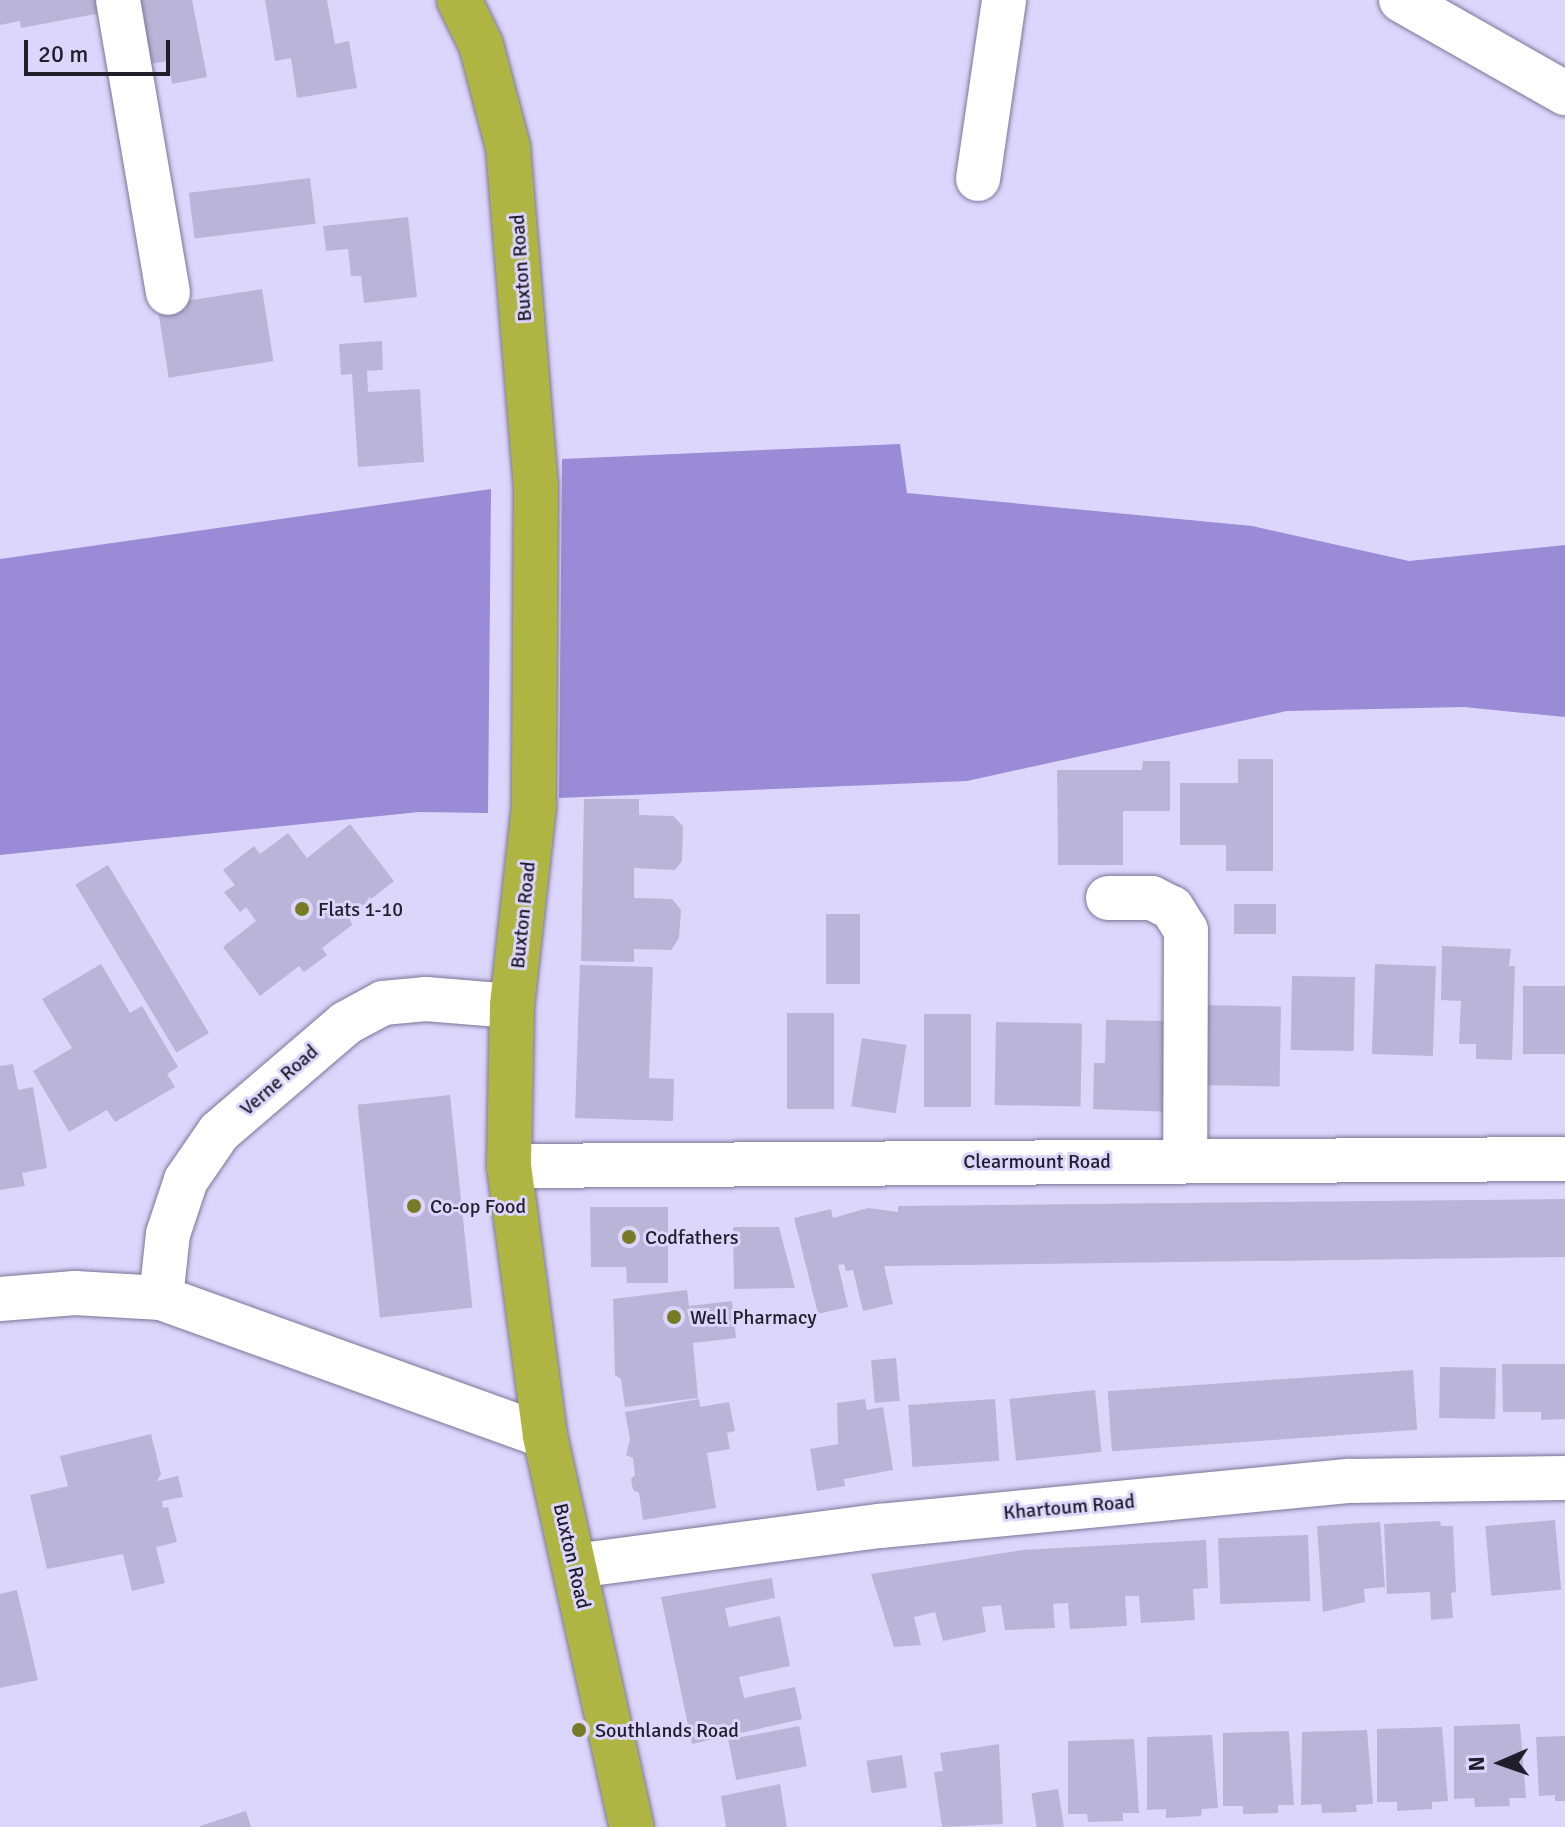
<!DOCTYPE html>
<style>
body{margin:0}
#map{position:relative;width:1565px;height:1827px;overflow:hidden;background:#dcd6fc;font-family:Signika,sans-serif}
div>[style]{position:absolute}
.forest>*{inset:0;background:#9a8bd6}
.building>*{inset:0;background:#bab4d9;transform-origin:0 0}
.roads{filter:drop-shadow(0 0 2px #7b7698) drop-shadow(0 0 2px #7b7698)}
.minor>*{height:44px;margin:-22px;padding:0 22px;transform-origin:22px;border-radius:22px;background:#fff}
.highway>*{height:44px;margin:-22px;padding:0 22px;transform-origin:22px;border-radius:22px;background:#afb542}
.dots>*{width:22px;height:22px;translate:-50% -50%;box-sizing:border-box;border:4px solid #dcd6fc;border-radius:50%}
span{translate:-50% -50%;white-space:nowrap;text-align:center;line-height:1.15;-webkit-text-stroke:6px #dcd6fc;paint-order:stroke}
.street-label{font-size:20px;color:#211e2c}
.poi-label{font-size:20px;color:#211e2c}
.left{translate:0 -50%;text-align:left}
.north{position:absolute;left:1461px;top:1723px;width:80px;height:80px;-webkit-text-stroke:6px #dcd6fc;paint-order:stroke;rotate:268deg;font-size:22px;font-weight:700;line-height:32px;text-align:center;color:#211e2c}
.north::after{content:'';display:block;margin:auto;width:28px;height:36px;background:#211e2c;clip-path:polygon(50% 0,100% 100%,50% 72%,0 100%)}
.scale{position:absolute;left:24px;top:40px;width:146px;height:36px;box-sizing:border-box;border:4px solid #211e2c;border-top:0;padding-left:10px;font-size:24px;line-height:28px;white-space:nowrap;color:#211e2c;-webkit-text-stroke:6px #dcd6fc;paint-order:stroke}
</style>
<div id="map">
<div class="forest">
<div style="clip-path:polygon(900px 444px,907px 493px,1252px 526px,1409px 561px,1565px 545px,1565px 717px,1464px 707px,1287px 711px,967px 781px,559px 798px,562px 459px)"></div>
<div style="clip-path:polygon(491px 489px,488px 813px,419px 812px,0 855px,0 559px)"></div>
</div>
<div class="building">
<div style="clip-path:polygon(0 0,98px 0,101px 13px,21px 28px,20px 21px,0 25px)"></div>
<div style="clip-path:polygon(125px 0,192px 0,207px 77px,172px 84px,168px 61px,137px 66px)"></div>
<div style="clip-path:polygon(265px 0,327px 0,335px 44px,349px 41px,357px 88px,297px 98px,291px 58px,275px 61px)"></div>
<div style="left:310px;top:178px;width:46px;height:122px;rotate:83deg"></div>
<div style="clip-path:polygon(408px 217px,417px 297px,364px 303px,361px 276px,351px 276px,348px 249px,326px 251px,323px 226px)"></div>
<div style="left:262px;top:289px;width:73px;height:106px;rotate:81deg"></div>
<div style="clip-path:polygon(382px 341px,383px 370px,367px 371px,368px 392px,420px 389px,424px 462px,358px 467px,352px 374px,341px 375px,339px 344px)"></div>
<div style="clip-path:polygon(1238px 759px,1273px 759px,1273px 871px,1226px 871px,1226px 845px,1180px 845px,1180px 783px,1238px 783px)"></div>
<div style="clip-path:polygon(1143px 761px,1170px 761px,1170px 811px,1123px 811px,1123px 865px,1058px 865px,1057px 770px,1142px 770px)"></div>
<div style="clip-path:polygon(584px 799px,639px 799px,639px 815px,673px 816px,683px 826px,682px 861px,675px 870px,634px 868px,634px 898px,672px 899px,681px 910px,679px 938px,671px 950px,634px 949px,634px 962px,581px 961px)"></div>
<div style="clip-path:polygon(350px 824px,394px 881px,349px 916px,352px 925px,322px 948px,327px 955px,304px 972px,299px 966px,260px 996px,223px 947px,256px 921px,246px 907px,240px 912px,224px 892px,235px 885px,223px 870px,254px 846px,260px 854px,288px 833px,307px 858px)"></div>
<div style="left:108px;top:865px;width:196px;height:38px;rotate:59deg"></div>
<div style="left:1234px;top:904px;width:42px;height:30px"></div>
<div style="left:826px;top:914px;width:34px;height:70px"></div>
<div style="clip-path:polygon(1442px 946px,1511px 949px,1509px 966px,1515px 966px,1512px 1060px,1476px 1059px,1476px 1044px,1459px 1044px,1461px 1001px,1441px 1000px)"></div>
<div style="clip-path:polygon(101px 964px,130px 1013px,142px 1006px,178px 1067px,167px 1074px,175px 1087px,115px 1122px,107px 1110px,69px 1132px,33px 1071px,72px 1048px,42px 999px)"></div>
<div style="left:1375px;top:964px;width:61px;height:90px;rotate:2deg"></div>
<div style="clip-path:polygon(580px 965px,653px 967px,649px 1078px,674px 1079px,673px 1121px,575px 1118px)"></div>
<div style="left:1292px;top:976px;width:63px;height:74px;rotate:1deg"></div>
<div style="left:1523px;top:986px;width:42px;height:68px"></div>
<div style="left:1201px;top:1005px;width:80px;height:80px;rotate:1deg"></div>
<div style="left:787px;top:1013px;width:47px;height:96px"></div>
<div style="left:924px;top:1014px;width:47px;height:93px"></div>
<div style="clip-path:polygon(1106px 1020px,1165px 1021px,1163px 1066px,1174px 1066px,1173px 1112px,1093px 1109px,1094px 1063px,1105px 1063px)"></div>
<div style="left:996px;top:1022px;width:86px;height:83px;rotate:1deg"></div>
<div style="left:862px;top:1038px;width:45px;height:69px;rotate:9deg"></div>
<div style="clip-path:polygon(13px 1064px,18px 1090px,33px 1087px,47px 1168px,22px 1173px,25px 1186px,0 1190px,0 1066px)"></div>
<div style="left:450px;top:1095px;width:214px;height:93px;rotate:84deg"></div>
<div style="clip-path:polygon(1565px 1199px,1565px 1257px,884px 1266px,893px 1304px,863px 1311px,853px 1270px,846px 1271px,844px 1264px,838px 1265px,848px 1307px,818px 1314px,794px 1218px,831px 1209px,833px 1218px,868px 1208px,898px 1212px,898px 1206px)"></div>
<div style="clip-path:polygon(590px 1207px,668px 1207px,668px 1283px,627px 1283px,626px 1267px,591px 1267px)"></div>
<div style="clip-path:polygon(733px 1227px,779px 1227px,795px 1288px,734px 1289px)"></div>
<div style="clip-path:polygon(687px 1290px,689px 1306px,732px 1301px,736px 1338px,693px 1343px,698px 1398px,625px 1407px,621px 1379px,615px 1375px,613px 1299px)"></div>
<div style="left:896px;top:1358px;width:43px;height:25px;rotate:85deg"></div>
<div style="clip-path:polygon(1502px 1364px,1565px 1364px,1565px 1419px,1541px 1420px,1541px 1412px,1503px 1412px)"></div>
<div style="left:1440px;top:1367px;width:56px;height:51px;rotate:1deg"></div>
<div style="left:1413px;top:1370px;width:60px;height:306px;rotate:86deg"></div>
<div style="left:1095px;top:1390px;width:62px;height:86px;rotate:84deg"></div>
<div style="clip-path:polygon(699px 1399px,700px 1407px,729px 1402px,735px 1431px,727px 1433px,730px 1449px,707px 1453px,716px 1508px,643px 1520px,639px 1493px,633px 1490px,631px 1479px,635px 1475px,633px 1458px,626px 1455px,630px 1439px,625px 1412px)"></div>
<div style="clip-path:polygon(865px 1399px,867px 1410px,883px 1407px,893px 1470px,844px 1479px,845px 1486px,817px 1491px,810px 1449px,838px 1444px,837px 1403px)"></div>
<div style="left:995px;top:1399px;width:62px;height:87px;rotate:86deg"></div>
<div style="clip-path:polygon(151px 1434px,161px 1474px,157px 1481px,178px 1476px,183px 1497px,162px 1501px,163px 1508px,168px 1507px,177px 1542px,156px 1547px,165px 1583px,132px 1591px,123px 1554px,47px 1569px,30px 1495px,68px 1486px,60px 1456px)"></div>
<div style="left:1555px;top:1520px;width:70px;height:70px;rotate:85deg"></div>
<div style="clip-path:polygon(1440px 1521px,1441px 1526px,1453px 1526px,1456px 1592px,1451px 1593px,1453px 1618px,1431px 1620px,1430px 1592px,1387px 1594px,1384px 1524px)"></div>
<div style="clip-path:polygon(1380px 1522px,1385px 1587px,1364px 1589px,1365px 1602px,1323px 1612px,1317px 1526px)"></div>
<div style="left:1308px;top:1535px;width:66px;height:90px;rotate:88deg"></div>
<div style="clip-path:polygon(1206px 1540px,1208px 1588px,1193px 1589px,1195px 1620px,1141px 1623px,1139px 1596px,1125px 1596px,1127px 1626px,1070px 1629px,1068px 1603px,1053px 1604px,1055px 1628px,1005px 1630px,1001px 1605px,982px 1607px,986px 1632px,943px 1641px,935px 1612px,914px 1617px,921px 1645px,894px 1647px,871px 1574px,1022px 1550px)"></div>
<div style="clip-path:polygon(772px 1578px,775px 1598px,725px 1608px,729px 1627px,780px 1616px,790px 1666px,739px 1677px,744px 1698px,795px 1687px,802px 1719px,692px 1744px,661px 1597px)"></div>
<div style="clip-path:polygon(17px 1590px,38px 1680px,0 1688px,0 1594px)"></div>
<div style="clip-path:polygon(1520px 1724px,1526px 1798px,1509px 1798px,1510px 1806px,1475px 1807px,1474px 1798px,1454px 1799px,1454px 1726px)"></div>
<div style="left:799px;top:1726px;width:41px;height:72px;rotate:79deg"></div>
<div style="clip-path:polygon(1442px 1727px,1448px 1801px,1432px 1802px,1432px 1809px,1397px 1811px,1397px 1802px,1377px 1802px,1377px 1729px)"></div>
<div style="clip-path:polygon(1367px 1730px,1373px 1804px,1356px 1805px,1357px 1812px,1322px 1813px,1321px 1804px,1301px 1805px,1302px 1732px)"></div>
<div style="clip-path:polygon(1289px 1731px,1294px 1805px,1278px 1805px,1278px 1813px,1243px 1814px,1243px 1806px,1223px 1806px,1223px 1733px)"></div>
<div style="clip-path:polygon(1212px 1735px,1218px 1808px,1202px 1809px,1201px 1816px,1166px 1818px,1166px 1809px,1147px 1810px,1147px 1737px)"></div>
<div style="clip-path:polygon(1565px 1736px,1565px 1801px,1555px 1801px,1555px 1795px,1539px 1796px,1536px 1737px)"></div>
<div style="clip-path:polygon(1134px 1739px,1139px 1813px,1123px 1813px,1123px 1821px,1088px 1822px,1087px 1814px,1068px 1814px,1068px 1741px)"></div>
<div style="clip-path:polygon(999px 1744px,1003px 1824px,942px 1827px,934px 1772px,943px 1771px,940px 1753px)"></div>
<div style="left:902px;top:1755px;width:33px;height:36px;rotate:81deg"></div>
<div style="clip-path:polygon(780px 1784px,787px 1827px,726px 1827px,721px 1796px)"></div>
<div style="left:1058px;top:1789px;width:38px;height:27px;rotate:81deg"></div>
<div style="clip-path:polygon(246px 1811px,251px 1827px,200px 1827px,200px 1826px)"></div>
</div>
<div class="roads">
<div class="minor">
<div style="left:118px;top:0;width:297px;rotate:80.3deg"></div>
<div style="left:1401px;top:0;width:189px;rotate:29.6deg"></div>
<div style="left:978px;top:179px;width:181px;rotate:-81.7deg"></div>
<div style="left:1108px;top:898px;width:44px"></div>
<div style="left:1152px;top:898px;width:22px;rotate:27deg"></div>
<div style="left:1172px;top:908px;width:26px;rotate:58deg"></div>
<div style="left:1186px;top:930px;width:231px;rotate:90.2deg"></div>
<div style="left:509px;top:1166px;width:1056px;rotate:-0.38deg"></div>
<div style="left:161px;top:1298px;width:64px;rotate:-83.8deg"></div>
<div style="left:168px;top:1234px;width:57px;rotate:-71.6deg"></div>
<div style="left:186px;top:1180px;width:58px;rotate:-55.5deg"></div>
<div style="left:219px;top:1132px;width:167px;rotate:-40.6deg"></div>
<div style="left:346px;top:1023px;width:42px;rotate:-28.4deg"></div>
<div style="left:383px;top:1003px;width:43px;rotate:-5.3deg"></div>
<div style="left:426px;top:999px;width:86px;rotate:4.7deg"></div>
<div style="left:0;top:1299px;width:75px;rotate:-4.6deg"></div>
<div style="left:75px;top:1293px;width:86px;rotate:3.3deg"></div>
<div style="left:161px;top:1298px;width:408px;rotate:19.8deg"></div>
<div style="left:575px;top:1566px;width:308px;rotate:-7.5deg"></div>
<div style="left:880px;top:1526px;width:472px;rotate:-5.5deg"></div>
<div style="left:1350px;top:1481px;width:215px;rotate:-0.8deg"></div>
</div>
<div class="highway">
<div style="left:459px;top:0;width:50px;rotate:63.9deg"></div>
<div style="left:481px;top:45px;width:106px;rotate:75.2deg"></div>
<div style="left:508px;top:147px;width:341px;rotate:85.3deg"></div>
<div style="left:536px;top:487px;width:319px;rotate:90.4deg"></div>
<div style="left:534px;top:806px;width:201px;rotate:96.3deg"></div>
<div style="left:512px;top:1006px;width:160px;rotate:91.1deg"></div>
<div style="left:509px;top:1166px;width:272px;rotate:82.4deg"></div>
<div style="left:545px;top:1436px;width:401px;rotate:77.5deg"></div>
</div>
</div>
<div class="dots">
<div style="left:302px;top:909px;background:#777b25"></div>
<div style="left:414px;top:1206px;background:#777b25"></div>
<div style="left:629px;top:1237px;background:#777b25"></div>
<div style="left:674px;top:1317px;background:#777b25"></div>
<div style="left:579px;top:1730px;background:#777b25"></div>
</div>
<div class="street-label">
<span style="left:521px;top:268px;rotate:-94deg">Buxton Road</span>
<span style="left:523px;top:915px;rotate:-84deg">Buxton Road</span>
<span style="left:279px;top:1080px;rotate:-41deg">Verne Road</span>
<span style="left:1037px;top:1161px">Clearmount Road</span>
<span style="left:1069px;top:1507px;rotate:-5deg">Khartoum Road</span>
<span style="left:572px;top:1556px;rotate:77deg">Buxton Road</span>
</div>
<div class="poi-label">
<span class="left" style="left:318px;top:909px">Flats 1-10</span>
<span class="left" style="left:430px;top:1206px">Co-op Food</span>
<span class="left" style="left:645px;top:1237px">Codfathers</span>
<span class="left" style="left:690px;top:1317px">Well Pharmacy</span>
<span class="left" style="left:595px;top:1730px">Southlands Road</span>
</div>
<div class="north">N</div>
<div class="scale">20 m</div>
</div>
